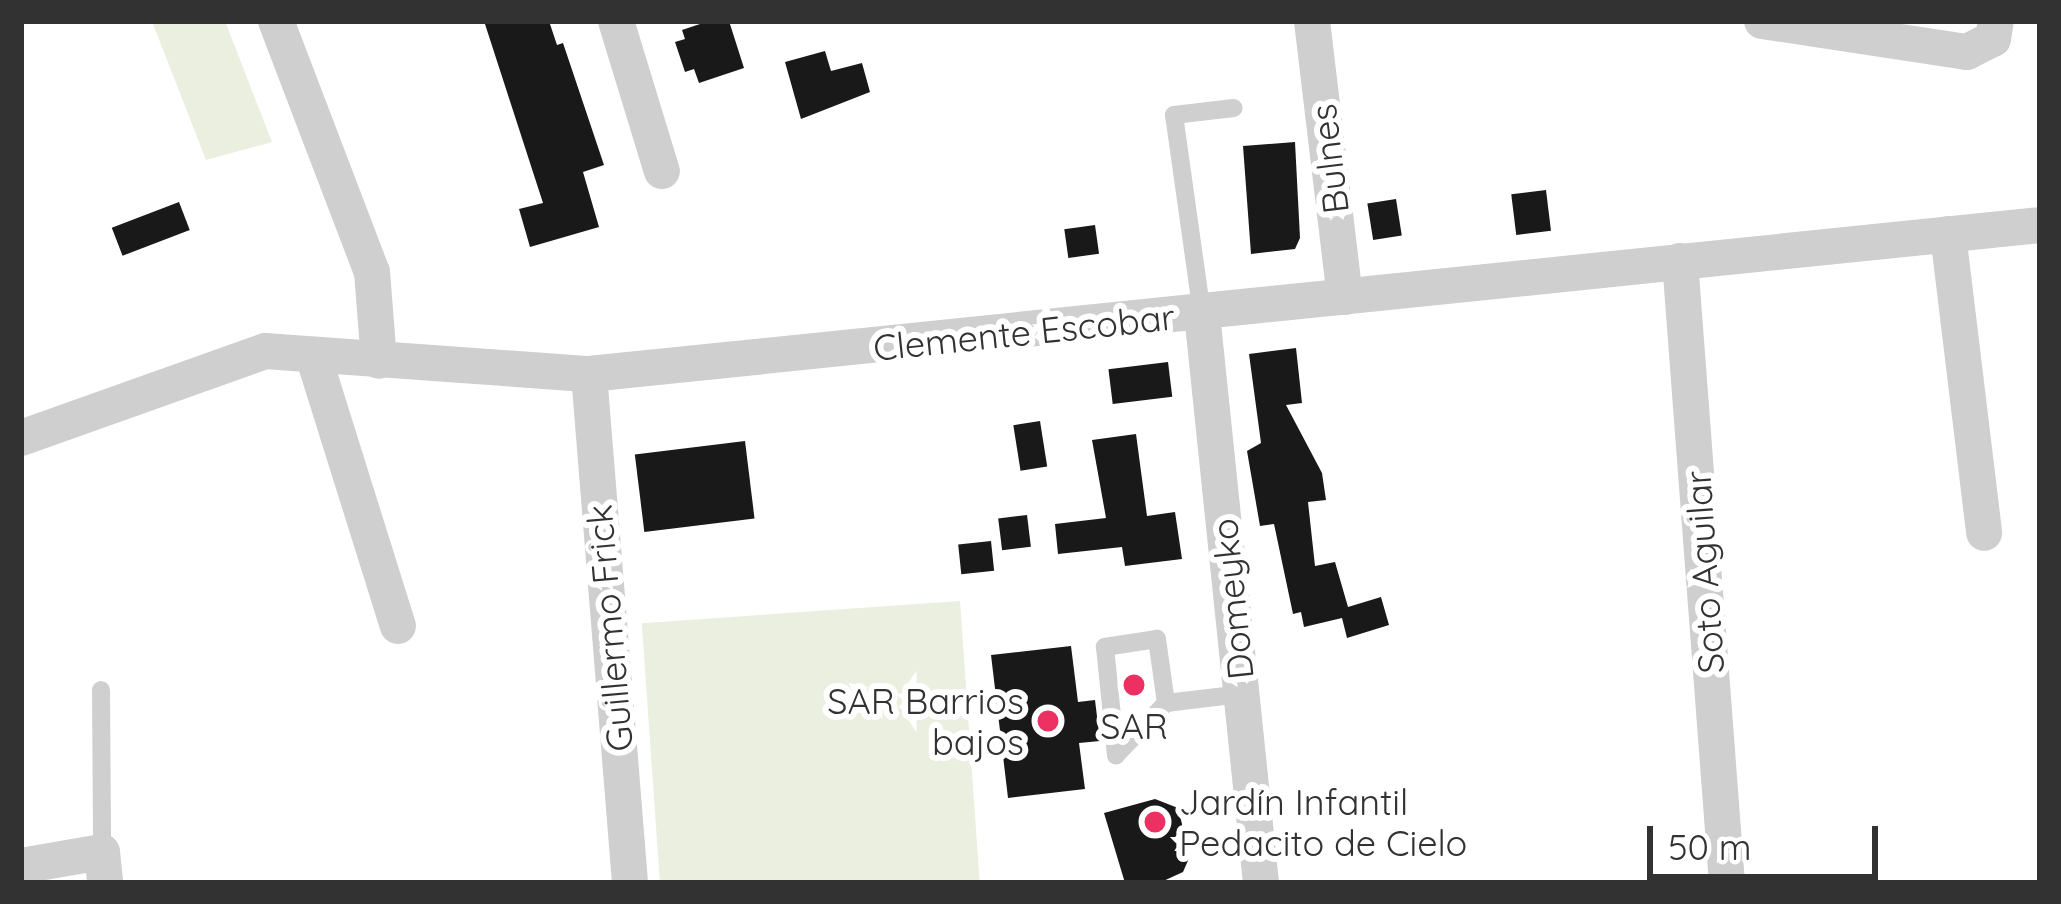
<!DOCTYPE html>
<meta charset="utf-8">
<style>
body{margin:0}
#map{position:relative;width:2061px;height:904px;overflow:hidden;background:#fff;font-family:Quicksand,sans-serif}
div>[style]{position:absolute}
.green>*{inset:0;background:#ebefe0;transform-origin:0 0}
.building>*{inset:0;background:#191919;transform-origin:0 0}
.lane>*{height:18px;margin:-9px;padding:0 9px;transform-origin:9px;border-radius:9px;background:#cfcfcf}
.street>*{height:36px;margin:-18px;padding:0 18px;transform-origin:18px;border-radius:18px;background:#cfcfcf}
.dots>*{width:33px;height:33px;translate:-50% -50%;box-sizing:border-box;border:6px solid #fff;border-radius:50%}
span{translate:-50% -50%;white-space:nowrap;text-align:center;line-height:1.15;-webkit-text-stroke:12px #fff;paint-order:stroke}
.street-label{font-size:36px;color:#323232}
.poi-label{font-size:36px;color:#323232}
.right{translate:-100% -50%;text-align:right}
.left{translate:0 -50%;text-align:left}
.frame{position:absolute;inset:0;border:24px solid #323232;pointer-events:none}
.scale{position:absolute;left:1647px;top:826px;width:231px;height:54px;box-sizing:border-box;border:6px solid #323232;border-top:0;padding-left:15px;font-size:36px;line-height:42px;white-space:nowrap;color:#323232;-webkit-text-stroke:9px #fff;paint-order:stroke}
</style>
<div id="map">
<div class="green">
<div style="clip-path:polygon(225px 21px,272px 142px,206px 160px,153px 24px)"></div>
<div style="left:960px;top:601px;width:283px;height:319px;rotate:86deg"></div>
</div>
<div class="building">
<div style="clip-path:polygon(484px 21px,549px 21px,557px 45px,563px 43px,604px 165px,583px 172px,599px 227px,530px 247px,519px 209px,543px 203px)"></div>
<div style="clip-path:polygon(709px 21px,729px 21px,744px 68px,699px 83px,694px 69px,685px 72px,675px 42px,685px 39px,682px 30px)"></div>
<div style="clip-path:polygon(825px 51px,831px 71px,862px 63px,870px 92px,801px 119px,785px 62px)"></div>
<div style="clip-path:polygon(1295px 142px,1300px 238px,1295px 249px,1251px 254px,1243px 146px)"></div>
<div style="left:1546px;top:190px;width:41px;height:35px;rotate:83deg"></div>
<div style="left:1396px;top:199px;width:37px;height:29px;rotate:81deg"></div>
<div style="left:179px;top:202px;width:30px;height:72px;rotate:69deg"></div>
<div style="left:1095px;top:225px;width:29px;height:31px;rotate:82deg"></div>
<div style="clip-path:polygon(1296px 348px,1302px 403px,1286px 405px,1322px 473px,1326px 500px,1308px 502px,1315px 566px,1335px 562px,1348px 607px,1381px 597px,1389px 625px,1347px 638px,1342px 618px,1304px 627px,1301px 612px,1293px 614px,1274px 524px,1260px 526px,1247px 451px,1261px 443px,1249px 354px)"></div>
<div style="left:1168px;top:362px;width:35px;height:60px;rotate:83deg"></div>
<div style="left:1040px;top:421px;width:46px;height:27px;rotate:81deg"></div>
<div style="clip-path:polygon(1136px 434px,1147px 516px,1175px 512px,1182px 559px,1125px 566px,1122px 547px,1058px 554px,1055px 524px,1106px 518px,1092px 440px)"></div>
<div style="left:745px;top:441px;width:78px;height:111px;rotate:83deg"></div>
<div style="left:1027px;top:515px;width:32px;height:29px;rotate:83deg"></div>
<div style="left:991px;top:541px;width:30px;height:33px;rotate:84deg"></div>
<div style="clip-path:polygon(1071px 646px,1078px 702px,1095px 700px,1100px 741px,1079px 743px,1085px 789px,1008px 798px,991px 655px)"></div>
<div style="clip-path:polygon(1155px 799px,1178px 808px,1190px 856px,1183px 872px,1159px 883px,1125px 883px,1104px 813px)"></div>
</div>
<div class="lane">
<div style="left:1202px;top:314px;width:201px;rotate:-98deg"></div>
<div style="left:1174px;top:115px;width:60px;rotate:-6.7deg"></div>
<div style="left:101px;top:690px;width:162px;rotate:89.6deg"></div>
<div style="left:1166px;top:703px;width:65px;rotate:-98deg"></div>
<div style="left:1157px;top:639px;width:53px;rotate:171.3deg"></div>
<div style="left:1105px;top:647px;width:109px;rotate:84.2deg"></div>
<div style="left:1116px;top:755px;width:72px;rotate:-46.1deg"></div>
<div style="left:1166px;top:703px;width:77px;rotate:-6.8deg"></div>
</div>
<div class="street">
<div style="left:276px;top:21px;width:269px;rotate:69.1deg"></div>
<div style="left:372px;top:272px;width:89px;rotate:85.5deg"></div>
<div style="left:616px;top:21px;width:157px;rotate:73deg"></div>
<div style="left:1312px;top:21px;width:278px;rotate:83.2deg"></div>
<div style="left:1762px;top:21px;width:207px;rotate:8.6deg"></div>
<div style="left:1967px;top:52px;width:29px;rotate:-27deg"></div>
<div style="left:1993px;top:39px;width:18px;rotate:-81deg"></div>
<div style="left:1948px;top:234px;width:301px;rotate:83.1deg"></div>
<div style="left:1680px;top:261px;width:624px;rotate:85.68deg"></div>
<div style="left:1202px;top:314px;width:572px;rotate:84.08deg"></div>
<div style="left:313px;top:355px;width:284px;rotate:72.6deg"></div>
<div style="left:589px;top:374px;width:511px;rotate:85.39deg"></div>
<div style="left:21px;top:438px;width:259px;rotate:-19.6deg"></div>
<div style="left:265px;top:351px;width:325px;rotate:4.1deg"></div>
<div style="left:589px;top:374px;width:1459px;rotate:-5.86deg"></div>
<div style="left:21px;top:866px;width:82px;rotate:-9.8deg"></div>
<div style="left:102px;top:852px;width:31px;rotate:84deg"></div>
</div>
<div class="dots">
<div style="left:1134px;top:685px;background:#ed3062"></div>
<div style="left:1048px;top:721px;background:#ed3062"></div>
<div style="left:1155px;top:822px;background:#ed3062"></div>
</div>
<div class="street-label">
<span style="left:1329px;top:159px;rotate:-97deg">Bulnes</span>
<span style="left:1024px;top:332px;rotate:-6deg">Clemente Escobar</span>
<span style="left:1704px;top:572px;rotate:-94deg">Soto Aguilar</span>
<span style="left:1232px;top:599px;rotate:-96deg">Domeyko</span>
<span style="left:609px;top:628px;rotate:-95deg">Guillermo Frick</span>
</div>
<div class="poi-label">
<span class="right" style="left:1024px;top:721px">SAR Barrios<br>bajos</span>
<span style="left:1134px;top:726px">SAR</span>
<span class="left" style="left:1179px;top:822px">Jardín Infantil<br>Pedacito de Cielo</span>
</div>
<div class="frame"></div>
<div class="scale">50 m</div>
</div>
